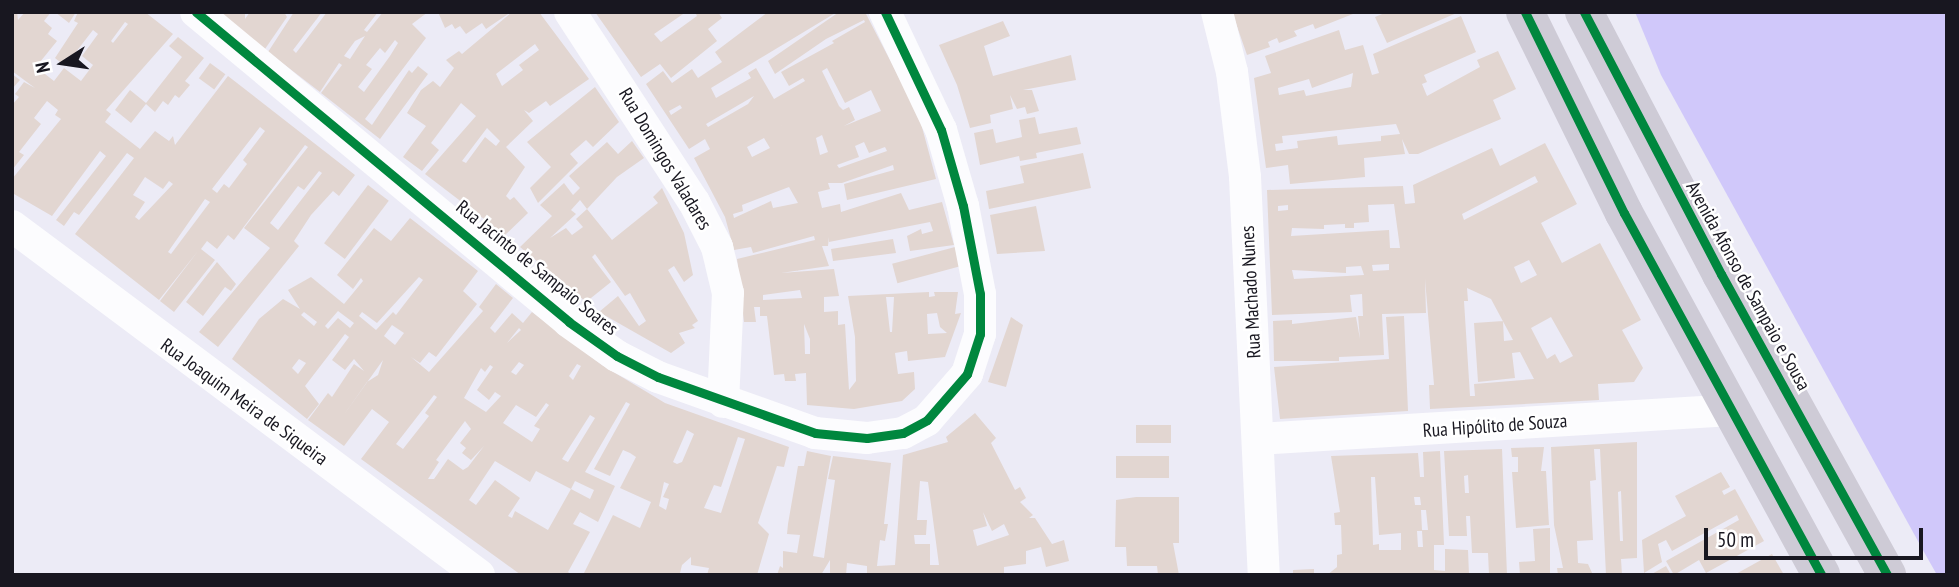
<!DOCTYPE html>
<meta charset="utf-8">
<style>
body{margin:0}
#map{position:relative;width:1959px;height:587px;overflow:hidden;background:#ecebf6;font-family:"PT Sans Narrow",sans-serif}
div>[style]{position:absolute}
.green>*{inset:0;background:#d0c8fa}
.building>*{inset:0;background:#e2d6d1;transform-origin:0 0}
.minor>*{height:32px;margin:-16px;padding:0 16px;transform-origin:16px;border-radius:16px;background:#fcfcfe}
.major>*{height:38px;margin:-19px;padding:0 19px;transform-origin:19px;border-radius:19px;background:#cecbd6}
.cycleway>*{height:9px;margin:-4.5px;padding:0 4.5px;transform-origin:4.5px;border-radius:4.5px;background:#00873e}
span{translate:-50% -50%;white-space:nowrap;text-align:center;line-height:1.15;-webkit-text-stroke:5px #fff;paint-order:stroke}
.street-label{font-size:19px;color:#181720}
.frame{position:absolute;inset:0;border:14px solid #181720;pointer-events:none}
.north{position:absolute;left:28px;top:28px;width:70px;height:70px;-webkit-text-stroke:5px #fff;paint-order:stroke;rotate:258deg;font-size:19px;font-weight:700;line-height:28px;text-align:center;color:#181720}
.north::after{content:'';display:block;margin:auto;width:24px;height:32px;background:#181720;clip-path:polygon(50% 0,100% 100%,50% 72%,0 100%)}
.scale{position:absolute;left:1704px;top:528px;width:219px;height:32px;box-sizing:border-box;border:4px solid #181720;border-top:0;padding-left:9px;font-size:21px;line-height:24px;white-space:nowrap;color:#181720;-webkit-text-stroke:5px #fff;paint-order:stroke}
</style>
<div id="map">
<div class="green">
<div style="clip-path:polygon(1635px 12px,1947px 12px,1947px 575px,1937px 575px,1924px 552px,1661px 75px)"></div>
</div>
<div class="building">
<div style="clip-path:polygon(evenodd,12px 12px,17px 12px,18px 20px,25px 12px,51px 12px,44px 21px,52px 28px,48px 34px,57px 41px,36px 67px,54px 81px,64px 68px,81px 81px,93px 65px,82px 56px,98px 34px,93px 30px,65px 66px,55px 58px,78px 23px,74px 21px,78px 12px,145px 12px,173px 34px,106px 110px,111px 114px,105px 122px,140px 149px,155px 131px,169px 141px,173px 136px,175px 145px,228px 76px,355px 175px,339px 196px,333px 191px,311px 215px,294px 241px,299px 246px,218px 347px,199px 332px,270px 248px,244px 228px,308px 147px,305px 145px,234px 240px,228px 235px,217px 249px,207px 241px,201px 249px,215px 260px,174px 312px,160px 301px,198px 251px,159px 300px,75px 234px,134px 158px,127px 153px,79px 215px,74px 212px,64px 226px,56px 220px,106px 156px,100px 151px,52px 216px,14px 194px,12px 179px,61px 119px,55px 115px,58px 110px,47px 101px,34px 118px,41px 124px,19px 152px,24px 155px,12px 170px,12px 105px,19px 97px,15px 94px,24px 82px,35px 88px,12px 71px,12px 12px,125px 22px,128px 24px,113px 43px,111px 41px,125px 22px,12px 12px,260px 127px,265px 131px,243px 160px,247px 164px,229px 188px,224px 184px,217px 193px,212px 189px,260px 127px,12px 12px,319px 171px,322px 173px,278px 230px,270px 223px,298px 186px,304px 190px,319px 171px,12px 12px,145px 177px,163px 189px,169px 181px,173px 184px,139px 220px,135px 217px,145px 202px,133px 195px,145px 177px,12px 12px,205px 199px,210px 202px,171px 254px,168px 252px,205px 199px)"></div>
<div style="clip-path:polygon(55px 12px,76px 12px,69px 23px)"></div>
<div style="clip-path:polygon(217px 12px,245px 12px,245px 19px,250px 12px,284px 12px,287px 17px,265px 49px)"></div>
<div style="clip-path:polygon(evenodd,294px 12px,322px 12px,293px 50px,296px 53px,327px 12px,378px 12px,364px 30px,367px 32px,383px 12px,428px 12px,412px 24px,426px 38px,365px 119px,372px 125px,409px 70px,412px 73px,418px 66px,428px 74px,380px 139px,321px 93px,342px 65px,339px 63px,320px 92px,268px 52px,294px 12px,365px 36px,350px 59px,344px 56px,355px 41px,365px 36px,294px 12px,395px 40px,398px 43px,390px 56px,364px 92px,358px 87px,372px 69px,366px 65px,380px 48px,385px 53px,395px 40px)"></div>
<div style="clip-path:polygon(438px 12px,511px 12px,486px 29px,482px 23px,466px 34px,460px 26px,455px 29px,452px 24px,445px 28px)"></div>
<div style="clip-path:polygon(evenodd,512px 12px,539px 12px,589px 79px,550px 106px,546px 101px,529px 113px,524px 110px,533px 121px,506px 147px,525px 167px,506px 196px,510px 200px,514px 197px,528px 213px,505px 235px,425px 174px,476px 116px,461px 103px,431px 143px,439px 150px,422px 171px,403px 157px,426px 126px,407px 113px,421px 90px,433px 81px,440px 87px,454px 68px,446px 60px,459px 51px,462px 54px,512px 12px,535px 44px,539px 50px,519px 65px,523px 70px,502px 86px,496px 74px,535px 44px,512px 12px,487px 128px,500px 141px,496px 146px,485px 137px,466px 163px,462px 161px,487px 128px)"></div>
<div style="clip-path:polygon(595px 12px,686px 12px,654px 34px,661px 42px,697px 16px,695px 12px,718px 12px,722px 18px,708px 29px,717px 41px,671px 78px,660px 64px,641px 77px)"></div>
<div style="clip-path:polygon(evenodd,768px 12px,837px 12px,711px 88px,716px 98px,751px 78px,748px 73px,756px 68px,774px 99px,805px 81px,803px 78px,789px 86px,781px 72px,834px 43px,832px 41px,865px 22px,864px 20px,826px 39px,775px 74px,768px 61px,839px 12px,865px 12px,919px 116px,936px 179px,847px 200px,844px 184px,894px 170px,893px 165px,842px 183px,828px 183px,830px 189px,818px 192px,822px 208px,840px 204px,841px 212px,901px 193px,909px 210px,942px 202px,954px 245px,910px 251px,907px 236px,921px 229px,922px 234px,933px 231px,930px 222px,829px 242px,829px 237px,828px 246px,822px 246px,829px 266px,781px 273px,834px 269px,839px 296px,824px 297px,824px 312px,838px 311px,838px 325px,845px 324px,849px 390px,856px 381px,855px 337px,848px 296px,929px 292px,929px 297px,935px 296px,934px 292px,958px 292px,955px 314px,961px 313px,945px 357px,908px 361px,907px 351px,895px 353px,898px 374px,914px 372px,915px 389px,902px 401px,854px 409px,807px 405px,806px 373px,795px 374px,796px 381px,785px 381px,784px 374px,774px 375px,767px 316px,760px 316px,760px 307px,754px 307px,756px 322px,744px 322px,737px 259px,815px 240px,814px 236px,753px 253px,751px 247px,734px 250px,725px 217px,694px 158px,710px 149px,705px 139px,689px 149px,646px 84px,663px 71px,672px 83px,692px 69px,698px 78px,722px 62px,715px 52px,768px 12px,827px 68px,845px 103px,871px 90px,881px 111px,844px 126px,855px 120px,849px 107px,843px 110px,839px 106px,822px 71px,827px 68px,768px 12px,754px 96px,748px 104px,708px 127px,706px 124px,754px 96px,768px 12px,680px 105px,682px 108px,671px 115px,669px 111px,680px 105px,768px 12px,822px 135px,828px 152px,820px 155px,816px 138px,822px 135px,768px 12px,764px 138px,770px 148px,752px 157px,747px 147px,764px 138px,768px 12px,864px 142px,869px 153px,885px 147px,887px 151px,839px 168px,837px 165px,859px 157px,855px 146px,864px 142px,768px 12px,789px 187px,798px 203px,773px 208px,771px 201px,734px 218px,733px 214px,743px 211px,742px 205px,789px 187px,768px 12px,800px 290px,802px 298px,763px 300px,763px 295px,800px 290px,768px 12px,886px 297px,894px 297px,892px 332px,890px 332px,886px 297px,768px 12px,937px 313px,940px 327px,947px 333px,928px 334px,927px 314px,937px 313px,768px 12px,804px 324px,810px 339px,810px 354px,805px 354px,804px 324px)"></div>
<div style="clip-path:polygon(1232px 12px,1358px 12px,1315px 29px,1313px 24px,1294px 31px,1297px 36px,1279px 43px,1277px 38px,1268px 42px,1270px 47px,1247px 55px)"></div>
<div style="clip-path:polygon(1387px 12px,1459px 12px,1387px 43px,1375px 17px)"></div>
<div style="clip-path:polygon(evenodd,1461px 16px,1476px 52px,1424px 75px,1427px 82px,1422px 84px,1427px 96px,1480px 67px,1477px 60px,1498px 51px,1516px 89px,1493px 100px,1501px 119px,1418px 154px,1409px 154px,1402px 139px,1405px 154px,1364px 158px,1365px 177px,1290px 184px,1288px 165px,1266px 168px,1254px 78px,1271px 73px,1265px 56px,1339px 30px,1345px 50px,1363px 45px,1372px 75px,1379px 73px,1373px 54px,1461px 16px,1353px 73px,1351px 87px,1306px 96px,1304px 90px,1279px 95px,1278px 88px,1309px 79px,1312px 88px,1353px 73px,1461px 16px,1396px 124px,1400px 134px,1381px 136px,1381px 141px,1338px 145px,1337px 136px,1297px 141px,1298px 148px,1276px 151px,1275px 144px,1283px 143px,1282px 136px,1396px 124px)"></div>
<div style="clip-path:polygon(1003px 21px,1010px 36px,984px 46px,993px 76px,1071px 55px,1076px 80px,1023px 90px,1032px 90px,1039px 111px,1027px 114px,1025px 107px,1017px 109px,1010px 95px,1013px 109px,990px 115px,991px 123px,970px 128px,957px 85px,939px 45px)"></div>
<div style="clip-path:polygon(178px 37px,204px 58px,185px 81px,190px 85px,179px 98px,175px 95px,168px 105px,163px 101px,155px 112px,146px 104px,131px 123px,115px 110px,130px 90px,146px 103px,182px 57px,169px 46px)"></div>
<div style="left:210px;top:63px;width:19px;height:19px;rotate:36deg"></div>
<div style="clip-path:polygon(12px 74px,20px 80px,12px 89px)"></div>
<div style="clip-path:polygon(595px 87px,619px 122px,593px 147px,586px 140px,570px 154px,578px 163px,538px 203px,530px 188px,551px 167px,527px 142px)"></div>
<div style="clip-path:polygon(1035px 117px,1039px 134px,1077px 127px,1081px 144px,1036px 153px,1037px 158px,1020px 161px,1019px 156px,980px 165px,974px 133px,993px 129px,996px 143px,1022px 137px,1019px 120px)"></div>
<div style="clip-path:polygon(632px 141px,644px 158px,617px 177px,587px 209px,580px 200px,571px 210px,576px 214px,550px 238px,566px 228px,572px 235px,583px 227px,576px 219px,587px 209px,612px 240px,658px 203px,653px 197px,662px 188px,684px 233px,693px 275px,684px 282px,674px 266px,668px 270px,698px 321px,692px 325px,695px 328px,679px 333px,685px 343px,671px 353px,599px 312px,618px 296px,639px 326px,646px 321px,630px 293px,625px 296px,595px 254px,592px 257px,611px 282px,586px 302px,520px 247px,552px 216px,540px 205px,564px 183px,573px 195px,580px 188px,569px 176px,607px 142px,618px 154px)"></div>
<div style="clip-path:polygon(evenodd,1545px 143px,1577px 204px,1541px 223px,1562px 263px,1600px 243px,1641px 320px,1622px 330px,1643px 368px,1634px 382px,1598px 384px,1599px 400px,1430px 409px,1429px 385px,1434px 385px,1425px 279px,1426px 313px,1382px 314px,1384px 355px,1339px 357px,1339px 361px,1274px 361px,1273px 321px,1292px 320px,1292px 324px,1356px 317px,1360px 339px,1358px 316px,1363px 316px,1362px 294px,1350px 295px,1352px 312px,1272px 315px,1267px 190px,1403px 186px,1405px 204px,1415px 203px,1413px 185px,1492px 148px,1500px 166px,1545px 143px,1535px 176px,1538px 182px,1464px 220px,1462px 214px,1535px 176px,1545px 143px,1394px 204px,1400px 248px,1390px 248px,1389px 230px,1291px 236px,1292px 228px,1324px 229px,1324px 225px,1345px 224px,1345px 228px,1354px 228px,1354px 223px,1369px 222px,1368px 205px,1394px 204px,1545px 143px,1288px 205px,1288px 210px,1278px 211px,1278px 206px,1288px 205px,1545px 143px,1529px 260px,1537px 275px,1521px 283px,1514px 267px,1529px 260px,1545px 143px,1389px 264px,1389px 270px,1373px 271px,1372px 265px,1389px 264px,1545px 143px,1361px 266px,1364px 275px,1294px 279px,1292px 270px,1346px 273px,1346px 267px,1361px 266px,1545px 143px,1467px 288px,1491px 299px,1513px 340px,1504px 341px,1503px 321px,1474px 323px,1478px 382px,1515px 378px,1512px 353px,1520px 352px,1534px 379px,1474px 384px,1475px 396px,1470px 396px,1464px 301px,1468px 301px,1467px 288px,1545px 143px,1551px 317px,1573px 356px,1560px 363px,1555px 354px,1547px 359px,1531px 328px,1551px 317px)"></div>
<div style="clip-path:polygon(1083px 153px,1091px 188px,989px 209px,986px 191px,1024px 183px,1020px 166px)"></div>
<div style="left:368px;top:185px;width:26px;height:73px;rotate:37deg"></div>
<div style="clip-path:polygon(1036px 206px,1045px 251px,997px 254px,990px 215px)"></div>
<div style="clip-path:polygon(evenodd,410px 218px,478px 271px,463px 291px,477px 304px,436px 357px,429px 352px,420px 363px,411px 357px,429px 372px,483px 311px,479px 307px,496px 284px,513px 298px,490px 328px,495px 333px,512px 313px,523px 323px,532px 312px,602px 365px,665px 403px,789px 447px,784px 467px,777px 466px,758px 523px,769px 534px,757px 575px,707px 575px,709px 568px,691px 565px,691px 557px,682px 565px,680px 573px,684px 575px,583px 575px,613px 515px,640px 528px,651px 502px,620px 488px,636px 457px,630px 453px,623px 450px,610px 476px,594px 469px,630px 404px,626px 402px,585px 472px,615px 486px,598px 522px,580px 512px,573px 524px,590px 532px,568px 572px,572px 575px,521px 575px,361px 459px,389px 422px,372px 409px,344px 446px,308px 420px,328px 393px,332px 397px,354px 364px,364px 371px,354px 359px,345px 370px,332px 360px,349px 337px,345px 334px,305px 386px,319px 404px,307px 419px,232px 359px,259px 319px,283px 299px,300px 309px,288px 290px,311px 277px,344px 304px,363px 281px,361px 278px,353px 289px,337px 275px,374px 228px,391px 241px,410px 218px,419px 277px,423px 280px,396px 315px,393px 312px,376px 330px,359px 316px,362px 312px,377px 323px,419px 277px,410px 218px,338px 311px,354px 323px,350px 328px,338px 318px,328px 329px,325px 326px,338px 311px,410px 218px,304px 312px,317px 322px,314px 326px,301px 315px,304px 312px,410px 218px,392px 325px,404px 333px,395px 345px,384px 336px,392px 325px,410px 218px,519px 328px,521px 330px,507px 343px,519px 328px,410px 218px,299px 359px,306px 363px,298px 374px,292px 368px,299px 359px,410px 218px,383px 360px,378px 375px,367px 382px,343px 416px,383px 360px,410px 218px,519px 362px,524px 365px,516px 375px,511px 372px,519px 362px,410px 218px,577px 364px,581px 366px,573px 380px,569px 376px,577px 364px,410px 218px,490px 365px,493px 367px,477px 390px,489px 400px,495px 392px,501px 396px,486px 412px,464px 398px,481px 368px,485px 372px,490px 365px,410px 218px,434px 395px,437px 397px,425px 413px,429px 416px,403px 449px,396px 444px,434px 395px,410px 218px,546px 403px,549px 405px,534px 426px,540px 429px,532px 442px,503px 423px,516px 405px,536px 417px,546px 403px,410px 218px,590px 415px,595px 418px,568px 462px,562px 459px,590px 415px,410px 218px,465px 421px,471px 429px,460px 443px,466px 448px,462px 453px,471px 460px,484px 446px,468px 467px,463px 470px,448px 459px,434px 479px,428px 479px,439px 462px,436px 460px,465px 421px,410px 218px,687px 430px,694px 434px,682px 462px,677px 464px,673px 462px,687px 430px,410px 218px,738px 437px,745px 439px,721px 513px,704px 508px,714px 485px,721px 487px,738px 437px,410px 218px,495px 461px,530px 482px,536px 471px,571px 489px,548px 530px,515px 511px,512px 518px,508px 516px,520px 498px,495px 480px,476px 505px,469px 500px,495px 461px,410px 218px,575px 481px,594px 490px,590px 499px,571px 489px,575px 481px,410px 218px,664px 482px,669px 484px,663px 497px,669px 499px,666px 510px,659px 506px,664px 482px)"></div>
<div style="clip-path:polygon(893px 239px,896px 253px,833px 261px,831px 249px)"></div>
<div style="left:955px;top:247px;width:20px;height:65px;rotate:75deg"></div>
<div style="clip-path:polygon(217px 262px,236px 284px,231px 291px,225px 287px,203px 316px,186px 302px)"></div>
<div style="clip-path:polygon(1404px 316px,1408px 411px,1280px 419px,1274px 367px,1389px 359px,1386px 317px)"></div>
<div style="clip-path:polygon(1011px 317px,1023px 325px,1006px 387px,988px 382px)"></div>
<div style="clip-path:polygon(evenodd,975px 413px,996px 438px,991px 443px,1015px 490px,1020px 487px,1026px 498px,1020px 502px,1033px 515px,1029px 518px,1035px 518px,1052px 544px,1064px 540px,1069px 561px,1046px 567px,1041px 547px,1026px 551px,1026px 564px,1004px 567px,1004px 575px,867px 575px,867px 566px,847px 563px,846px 575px,830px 575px,830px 560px,821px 575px,777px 575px,780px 566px,783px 568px,783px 551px,797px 553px,800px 535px,787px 534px,788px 524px,798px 466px,804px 466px,807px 451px,831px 456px,813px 556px,824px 558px,835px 480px,828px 479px,833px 456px,891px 463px,884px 524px,888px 524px,885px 541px,880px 540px,877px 566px,895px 565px,903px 455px,948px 442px,946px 437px,975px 413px,920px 481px,928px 482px,939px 565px,930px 565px,930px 544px,915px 544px,914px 535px,926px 535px,927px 520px,917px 520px,920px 481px,975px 413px,983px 512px,992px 531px,1004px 524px,1009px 535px,977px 546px,973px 530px,987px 526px,983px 512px)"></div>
<div style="left:1136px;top:425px;width:35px;height:18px"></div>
<div style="clip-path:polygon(evenodd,1637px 442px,1637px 558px,1621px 559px,1622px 575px,1606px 575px,1600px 449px,1594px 449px,1596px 480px,1590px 481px,1593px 540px,1577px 541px,1578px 563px,1588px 564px,1593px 575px,1558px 575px,1557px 568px,1563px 568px,1554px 525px,1551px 447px,1637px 442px,1621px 491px,1623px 541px,1620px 541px,1618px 492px,1621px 491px)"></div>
<div style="clip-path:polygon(1544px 447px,1541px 471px,1546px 471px,1549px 525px,1516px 528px,1512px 472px,1518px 472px,1518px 457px,1512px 457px,1511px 448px)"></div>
<div style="clip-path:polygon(evenodd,1502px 449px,1507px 575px,1489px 575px,1488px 553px,1472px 553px,1470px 516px,1466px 516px,1467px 536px,1449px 536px,1444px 451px,1502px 449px,1468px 475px,1469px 493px,1465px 493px,1464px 476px,1468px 475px)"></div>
<div style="clip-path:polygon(evenodd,1440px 451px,1444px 545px,1434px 545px,1434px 570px,1445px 571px,1445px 549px,1468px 550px,1469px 575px,1327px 575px,1337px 567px,1337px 555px,1342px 554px,1341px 525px,1335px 525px,1334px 513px,1340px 512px,1331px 456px,1418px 453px,1420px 477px,1424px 477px,1423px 452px,1440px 451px,1371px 477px,1375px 477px,1379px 535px,1401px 533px,1401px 550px,1379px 550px,1379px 544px,1373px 545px,1371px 477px,1440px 451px,1414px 497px,1420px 497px,1421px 505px,1415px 505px,1414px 497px,1440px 451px,1421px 510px,1426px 510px,1428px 530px,1422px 530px,1421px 510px,1440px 451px,1417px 531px,1422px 531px,1423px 547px,1418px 547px,1417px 531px)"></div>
<div style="left:1116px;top:456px;width:53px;height:22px"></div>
<div style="clip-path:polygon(1721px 472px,1730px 487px,1722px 491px,1724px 495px,1735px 489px,1764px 541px,1706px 573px,1699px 560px,1674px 575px,1666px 561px,1739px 520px,1737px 515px,1672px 551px,1666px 540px,1658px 544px,1662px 562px,1644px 573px,1642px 540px,1686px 516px,1675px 496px)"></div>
<div style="clip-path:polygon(1136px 497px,1179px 497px,1179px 543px,1173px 543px,1179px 575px,1158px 575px,1157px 566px,1127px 566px,1126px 547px,1115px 547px,1116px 500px)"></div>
<div style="clip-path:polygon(1550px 528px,1550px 575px,1520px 575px,1519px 562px,1535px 561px,1533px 529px)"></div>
<div style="clip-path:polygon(1772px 554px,1784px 575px,1734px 575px)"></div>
<div style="clip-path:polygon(1666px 566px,1671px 575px,1650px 575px)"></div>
<div style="clip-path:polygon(1314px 569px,1314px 575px,1293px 575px,1293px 570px)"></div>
</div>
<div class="minor">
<div style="left:196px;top:12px;width:485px;rotate:39.7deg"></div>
<div style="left:569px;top:322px;width:59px;rotate:35.3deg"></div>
<div style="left:617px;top:356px;width:46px;rotate:27.1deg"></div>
<div style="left:658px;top:377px;width:167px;rotate:19.6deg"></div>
<div style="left:815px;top:433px;width:52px;rotate:5.5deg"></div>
<div style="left:867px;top:438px;width:36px;rotate:-8deg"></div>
<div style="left:903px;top:433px;width:27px;rotate:-28deg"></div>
<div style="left:927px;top:420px;width:61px;rotate:-49deg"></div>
<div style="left:967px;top:374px;width:42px;rotate:-72deg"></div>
<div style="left:980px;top:334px;width:40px;rotate:-90deg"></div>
<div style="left:980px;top:294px;width:90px;rotate:-100.9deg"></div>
<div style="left:963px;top:206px;width:79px;rotate:-106.1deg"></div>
<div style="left:941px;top:130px;width:131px;rotate:-115.4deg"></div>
<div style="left:570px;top:12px;width:227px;rotate:56.9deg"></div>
<div style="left:694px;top:202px;width:51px;rotate:62.9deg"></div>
<div style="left:717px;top:247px;width:47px;rotate:76.6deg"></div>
<div style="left:728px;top:293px;width:109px;rotate:92.6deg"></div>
<div style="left:1217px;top:12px;width:62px;rotate:76deg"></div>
<div style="left:1232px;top:72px;width:106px;rotate:82.9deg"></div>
<div style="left:1245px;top:177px;width:398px;rotate:87.3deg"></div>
<div style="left:12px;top:226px;width:583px;rotate:36.77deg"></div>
<div style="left:1259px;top:439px;width:473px;rotate:-3.5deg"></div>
</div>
<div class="major">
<div style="left:1525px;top:12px;width:224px;rotate:63.8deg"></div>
<div style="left:1624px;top:213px;width:412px;rotate:61.4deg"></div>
<div style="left:1584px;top:12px;width:296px;rotate:62.4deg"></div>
<div style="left:1721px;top:274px;width:344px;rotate:61.1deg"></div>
</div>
<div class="cycleway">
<div style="left:196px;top:12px;width:485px;rotate:39.7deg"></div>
<div style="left:569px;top:322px;width:59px;rotate:35.3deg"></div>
<div style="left:617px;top:356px;width:46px;rotate:27.1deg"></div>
<div style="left:658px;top:377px;width:167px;rotate:19.6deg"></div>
<div style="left:815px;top:433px;width:52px;rotate:5.5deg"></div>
<div style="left:867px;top:438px;width:36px;rotate:-8deg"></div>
<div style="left:903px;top:433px;width:27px;rotate:-28deg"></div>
<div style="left:927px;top:420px;width:61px;rotate:-49deg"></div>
<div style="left:967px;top:374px;width:42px;rotate:-72deg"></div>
<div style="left:980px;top:334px;width:40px;rotate:-90deg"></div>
<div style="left:980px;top:294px;width:90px;rotate:-100.9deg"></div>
<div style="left:963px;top:206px;width:79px;rotate:-106.1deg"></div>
<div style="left:941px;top:130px;width:131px;rotate:-115.4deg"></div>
<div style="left:1525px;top:12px;width:224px;rotate:63.8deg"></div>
<div style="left:1624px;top:213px;width:412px;rotate:61.4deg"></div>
<div style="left:1584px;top:12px;width:296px;rotate:62.4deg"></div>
<div style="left:1721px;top:274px;width:344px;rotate:61.1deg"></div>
</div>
<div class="street-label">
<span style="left:665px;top:159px;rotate:59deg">Rua Domingos Valadares</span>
<span style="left:537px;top:268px;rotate:39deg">Rua Jacinto de Sampaio Soares</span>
<span style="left:1748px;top:286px;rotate:61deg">Avenida Afonso de Sampaio e Sousa</span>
<span style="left:1251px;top:292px;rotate:-93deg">Rua Machado Nunes</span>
<span style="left:244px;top:402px;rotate:36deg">Rua Joaquim Meira de Siqueira</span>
<span style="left:1495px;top:426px;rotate:-4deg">Rua Hipólito de Souza</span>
</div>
<div class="frame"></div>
<div class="north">N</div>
<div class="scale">50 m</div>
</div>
